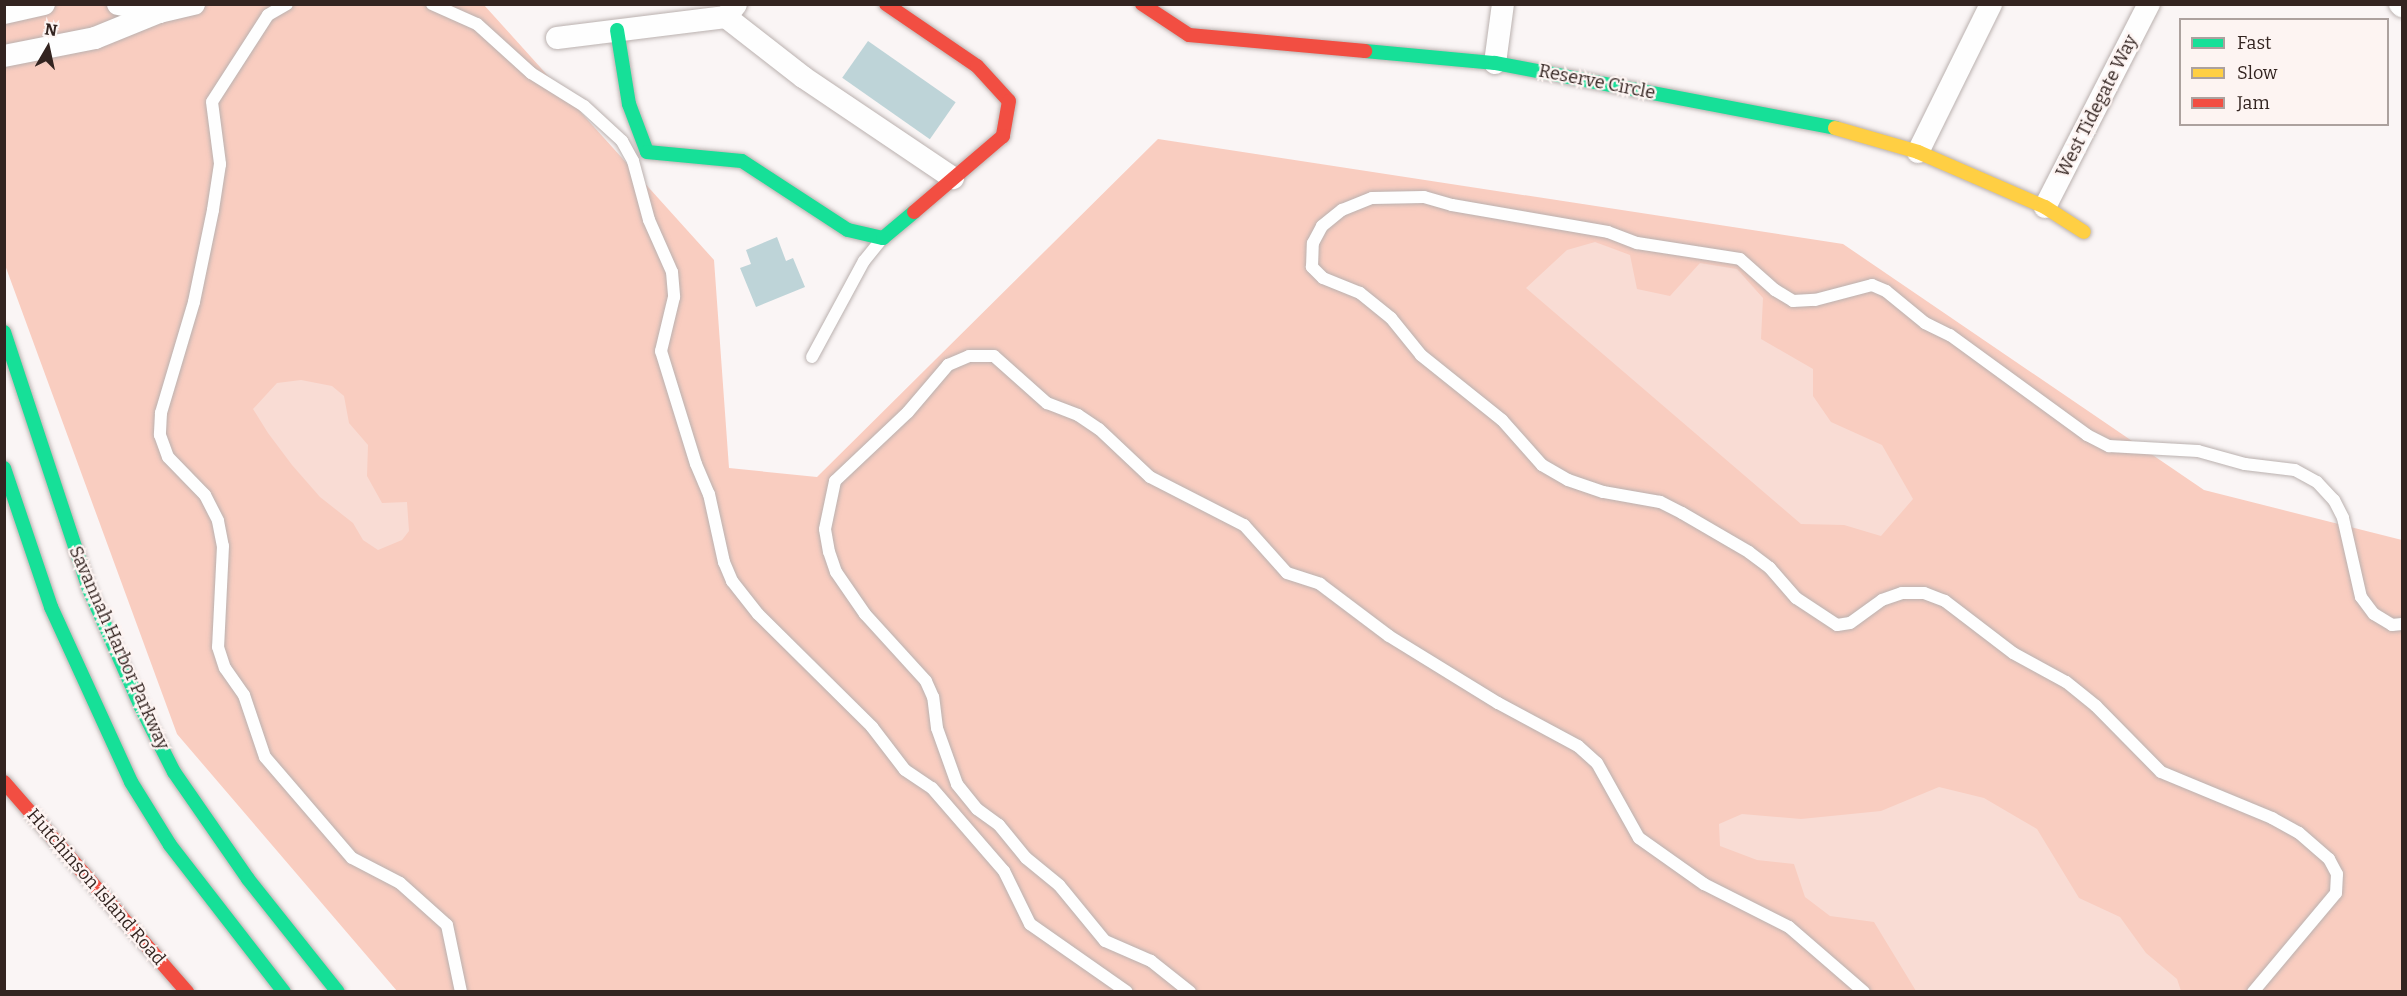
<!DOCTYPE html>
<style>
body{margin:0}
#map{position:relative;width:2407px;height:996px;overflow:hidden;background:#faf5f5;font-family:Bitter,serif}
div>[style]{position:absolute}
.green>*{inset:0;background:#f9cdc0}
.water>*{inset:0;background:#f9dcd4}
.building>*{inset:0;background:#bed4d8;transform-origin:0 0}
.roads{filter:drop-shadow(0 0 2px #bab1af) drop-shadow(0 0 2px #bab1af)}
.lane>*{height:12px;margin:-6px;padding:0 6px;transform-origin:6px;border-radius:6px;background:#fefefe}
.street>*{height:22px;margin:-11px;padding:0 11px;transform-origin:11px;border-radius:11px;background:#fefefe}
.fast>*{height:14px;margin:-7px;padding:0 7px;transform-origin:7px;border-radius:7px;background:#16e098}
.slow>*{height:14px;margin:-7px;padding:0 7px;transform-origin:7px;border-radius:7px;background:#ffcf43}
.jam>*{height:14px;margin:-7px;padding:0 7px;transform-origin:7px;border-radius:7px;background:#f24e42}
span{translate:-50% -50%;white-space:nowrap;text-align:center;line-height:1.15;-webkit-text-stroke:4.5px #fdf4f2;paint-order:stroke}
.street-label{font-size:18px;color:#332420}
.frame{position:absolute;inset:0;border:6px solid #332420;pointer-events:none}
.legend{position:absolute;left:2179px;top:18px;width:210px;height:108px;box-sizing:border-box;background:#fdf4f2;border:2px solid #aca19e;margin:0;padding:8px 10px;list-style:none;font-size:18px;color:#332420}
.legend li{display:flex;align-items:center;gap:12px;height:30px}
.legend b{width:30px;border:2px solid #aca19e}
.north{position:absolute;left:18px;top:18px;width:60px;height:60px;-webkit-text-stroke:4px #fdf4f2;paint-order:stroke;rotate:9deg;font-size:16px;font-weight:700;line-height:24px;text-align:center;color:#332420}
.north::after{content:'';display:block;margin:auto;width:21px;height:27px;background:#332420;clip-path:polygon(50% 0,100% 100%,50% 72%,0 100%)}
</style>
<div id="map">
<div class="green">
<div style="clip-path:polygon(5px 4px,484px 5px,714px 260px,729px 468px,817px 477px,1158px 139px,1843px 244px,2204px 490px,2402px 540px,2402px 991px,397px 991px,177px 734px,5px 265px)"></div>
</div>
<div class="water">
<div style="clip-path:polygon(1595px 242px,1630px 255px,1637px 289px,1670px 296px,1700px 263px,1737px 269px,1763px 298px,1761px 339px,1813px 369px,1813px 396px,1831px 422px,1882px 445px,1913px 499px,1881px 536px,1844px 525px,1801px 524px,1526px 288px,1567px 250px)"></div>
<div style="clip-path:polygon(301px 380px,332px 386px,344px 396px,349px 423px,368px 445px,367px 476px,382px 503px,407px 502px,409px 531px,402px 540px,378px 550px,363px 540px,353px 523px,320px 497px,292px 465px,268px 433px,253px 409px,277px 383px)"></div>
<div style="clip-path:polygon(1939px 787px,1984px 798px,2037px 829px,2079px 898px,2120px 917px,2146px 953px,2177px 979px,2181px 991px,1916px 991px,1874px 922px,1830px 916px,1805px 897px,1794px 864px,1757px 860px,1720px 846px,1719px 824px,1742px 814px,1801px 819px,1881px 811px)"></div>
</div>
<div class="building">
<div style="left:868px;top:41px;width:107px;height:45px;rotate:35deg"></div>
<div style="clip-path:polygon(777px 237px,786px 261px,793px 258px,805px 287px,756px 307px,740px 268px,751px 264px,746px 250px)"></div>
</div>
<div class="roads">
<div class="lane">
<div style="left:287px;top:4px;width:22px;rotate:150deg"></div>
<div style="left:268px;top:15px;width:103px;rotate:122.8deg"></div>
<div style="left:212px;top:102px;width:63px;rotate:82.6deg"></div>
<div style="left:220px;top:164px;width:47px;rotate:98.7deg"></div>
<div style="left:213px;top:210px;width:94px;rotate:101.7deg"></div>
<div style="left:194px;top:302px;width:116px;rotate:106.6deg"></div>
<div style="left:161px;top:413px;width:22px;rotate:93deg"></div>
<div style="left:160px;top:435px;width:23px;rotate:70deg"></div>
<div style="left:168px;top:457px;width:53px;rotate:45.8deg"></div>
<div style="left:205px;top:495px;width:29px;rotate:63deg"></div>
<div style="left:218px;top:521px;width:25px;rotate:79deg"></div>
<div style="left:223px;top:546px;width:101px;rotate:92.8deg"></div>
<div style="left:218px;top:647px;width:22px;rotate:72deg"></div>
<div style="left:225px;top:668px;width:33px;rotate:55deg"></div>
<div style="left:244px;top:695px;width:65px;rotate:71.3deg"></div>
<div style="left:265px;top:757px;width:133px;rotate:49.3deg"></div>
<div style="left:352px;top:858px;width:54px;rotate:27.5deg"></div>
<div style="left:400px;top:883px;width:63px;rotate:41.8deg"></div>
<div style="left:447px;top:925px;width:68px;rotate:78.2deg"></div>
<div style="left:432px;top:4px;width:49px;rotate:24deg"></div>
<div style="left:477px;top:24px;width:73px;rotate:42.2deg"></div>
<div style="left:531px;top:73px;width:62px;rotate:31.9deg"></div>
<div style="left:584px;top:106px;width:52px;rotate:42.6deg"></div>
<div style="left:622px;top:141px;width:23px;rotate:61deg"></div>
<div style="left:633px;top:161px;width:61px;rotate:74.8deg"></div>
<div style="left:649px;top:220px;width:57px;rotate:66.1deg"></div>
<div style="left:672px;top:272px;width:25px;rotate:85deg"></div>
<div style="left:674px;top:297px;width:56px;rotate:103.5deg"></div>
<div style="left:661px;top:351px;width:118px;rotate:72.8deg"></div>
<div style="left:696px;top:464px;width:33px;rotate:67deg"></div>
<div style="left:709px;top:494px;width:70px;rotate:77.6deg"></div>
<div style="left:724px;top:562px;width:21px;rotate:67deg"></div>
<div style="left:732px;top:581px;width:42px;rotate:51.8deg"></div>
<div style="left:758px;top:614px;width:161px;rotate:44.7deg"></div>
<div style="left:872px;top:727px;width:54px;rotate:52.5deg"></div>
<div style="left:905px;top:770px;width:32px;rotate:34deg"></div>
<div style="left:932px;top:788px;width:110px;rotate:49.1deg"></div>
<div style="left:1004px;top:871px;width:59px;rotate:63.9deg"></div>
<div style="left:1030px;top:924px;width:118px;rotate:35deg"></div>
<div style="left:812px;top:357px;width:109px;rotate:-61.6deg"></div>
<div style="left:864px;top:261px;width:28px;rotate:-51deg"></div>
<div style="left:1190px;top:992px;width:50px;rotate:-141.5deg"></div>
<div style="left:1151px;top:961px;width:50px;rotate:-156.5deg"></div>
<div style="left:1105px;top:941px;width:72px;rotate:-129.4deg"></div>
<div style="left:1059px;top:885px;width:43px;rotate:-140.7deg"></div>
<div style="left:1026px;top:858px;width:43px;rotate:-129.3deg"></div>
<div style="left:999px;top:825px;width:27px;rotate:-144deg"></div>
<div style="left:977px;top:809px;width:32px;rotate:-129deg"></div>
<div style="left:957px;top:784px;width:59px;rotate:-109.7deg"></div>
<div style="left:937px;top:728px;width:31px;rotate:-97deg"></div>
<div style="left:933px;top:697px;width:17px;rotate:-114deg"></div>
<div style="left:926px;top:681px;width:91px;rotate:-132.3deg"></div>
<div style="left:865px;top:614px;width:51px;rotate:-124.6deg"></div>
<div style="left:836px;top:572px;width:21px;rotate:-109deg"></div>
<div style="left:829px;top:552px;width:23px;rotate:-100deg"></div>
<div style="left:825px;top:529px;width:49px;rotate:-78.2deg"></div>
<div style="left:835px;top:481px;width:100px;rotate:-43.4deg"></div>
<div style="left:908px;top:412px;width:62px;rotate:-49.6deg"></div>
<div style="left:948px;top:365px;width:23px;rotate:-23deg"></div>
<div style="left:969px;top:356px;width:25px"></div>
<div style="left:994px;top:356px;width:71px;rotate:41.6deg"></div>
<div style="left:1047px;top:403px;width:33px;rotate:21deg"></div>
<div style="left:1078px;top:415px;width:25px;rotate:34deg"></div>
<div style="left:1099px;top:429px;width:70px;rotate:43.3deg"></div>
<div style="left:1150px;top:477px;width:106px;rotate:27.1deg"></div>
<div style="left:1244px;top:525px;width:64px;rotate:48.1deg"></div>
<div style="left:1287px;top:573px;width:35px;rotate:18deg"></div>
<div style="left:1320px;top:584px;width:86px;rotate:37deg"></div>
<div style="left:1389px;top:636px;width:128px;rotate:31.6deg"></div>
<div style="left:1498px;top:703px;width:91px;rotate:28.3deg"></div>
<div style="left:1578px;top:746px;width:25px;rotate:42deg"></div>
<div style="left:1597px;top:763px;width:86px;rotate:60.8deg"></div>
<div style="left:1639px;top:838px;width:80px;rotate:35.3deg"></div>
<div style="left:1704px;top:884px;width:95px;rotate:26.8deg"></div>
<div style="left:1789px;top:927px;width:99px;rotate:40.9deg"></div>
<div style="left:2253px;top:992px;width:129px;rotate:-50deg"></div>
<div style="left:2336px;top:893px;width:19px;rotate:-87deg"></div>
<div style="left:2337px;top:874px;width:17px;rotate:-118deg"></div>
<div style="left:2329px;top:859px;width:40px;rotate:-139deg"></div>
<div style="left:2299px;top:833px;width:31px;rotate:-151deg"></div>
<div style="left:2272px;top:818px;width:120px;rotate:-157.5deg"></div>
<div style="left:2161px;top:772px;width:93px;rotate:-134.6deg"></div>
<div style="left:2096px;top:706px;width:38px;rotate:-141deg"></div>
<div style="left:2066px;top:682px;width:60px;rotate:-151.3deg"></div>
<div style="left:2013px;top:653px;width:86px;rotate:-142.6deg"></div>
<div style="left:1945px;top:601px;width:22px;rotate:-159deg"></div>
<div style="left:1924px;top:593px;width:22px;rotate:180deg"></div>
<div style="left:1902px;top:593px;width:21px;rotate:161deg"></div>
<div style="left:1882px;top:600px;width:39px;rotate:144deg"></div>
<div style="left:1850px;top:623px;width:13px;rotate:171deg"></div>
<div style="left:1837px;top:625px;width:49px;rotate:-146.6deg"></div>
<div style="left:1796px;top:598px;width:40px;rotate:-131deg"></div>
<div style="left:1770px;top:568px;width:26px;rotate:-143deg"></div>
<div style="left:1749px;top:552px;width:78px;rotate:-149.8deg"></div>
<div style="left:1682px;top:513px;width:25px;rotate:-153deg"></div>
<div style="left:1660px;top:502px;width:58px;rotate:-170deg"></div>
<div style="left:1603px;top:492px;width:37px;rotate:-161deg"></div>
<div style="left:1568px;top:480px;width:30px;rotate:-150deg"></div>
<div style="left:1542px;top:465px;width:60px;rotate:-131.6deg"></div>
<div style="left:1502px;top:420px;width:104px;rotate:-141.3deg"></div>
<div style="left:1421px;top:355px;width:48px;rotate:-129deg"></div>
<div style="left:1391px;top:318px;width:40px;rotate:-141deg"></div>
<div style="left:1360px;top:293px;width:40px;rotate:-158deg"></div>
<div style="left:1323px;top:278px;width:16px;rotate:-135deg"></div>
<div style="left:1312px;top:267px;width:24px;rotate:-88deg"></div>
<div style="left:1313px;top:243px;width:19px;rotate:-62deg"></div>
<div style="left:1322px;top:226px;width:26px;rotate:-39deg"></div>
<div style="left:1342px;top:210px;width:32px;rotate:-22deg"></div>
<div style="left:1372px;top:198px;width:52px;rotate:-1.1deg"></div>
<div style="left:1424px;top:197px;width:29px;rotate:16deg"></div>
<div style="left:1452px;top:205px;width:158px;rotate:9.8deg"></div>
<div style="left:1608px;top:232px;width:31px;rotate:21deg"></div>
<div style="left:1637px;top:243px;width:104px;rotate:8.8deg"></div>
<div style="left:1740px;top:259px;width:47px;rotate:41.5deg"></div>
<div style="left:1775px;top:290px;width:21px;rotate:31deg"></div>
<div style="left:1793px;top:301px;width:22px;rotate:-3deg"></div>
<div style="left:1815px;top:300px;width:59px;rotate:-14.7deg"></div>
<div style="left:1872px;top:285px;width:15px;rotate:23deg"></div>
<div style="left:1886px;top:291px;width:50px;rotate:39.4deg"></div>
<div style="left:1925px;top:323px;width:28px;rotate:26deg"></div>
<div style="left:1950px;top:335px;width:170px;rotate:36.1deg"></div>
<div style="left:2087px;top:435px;width:25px;rotate:27deg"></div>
<div style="left:2109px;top:446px;width:89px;rotate:3.2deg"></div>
<div style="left:2198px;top:451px;width:49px;rotate:15.5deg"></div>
<div style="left:2245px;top:464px;width:50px;rotate:6.8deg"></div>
<div style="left:2295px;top:470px;width:25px;rotate:29deg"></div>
<div style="left:2317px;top:482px;width:25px;rotate:47deg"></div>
<div style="left:2334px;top:500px;width:20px;rotate:63deg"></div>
<div style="left:2343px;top:518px;width:81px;rotate:77.2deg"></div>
<div style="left:2361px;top:597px;width:21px;rotate:53deg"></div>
<div style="left:2374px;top:614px;width:21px;rotate:31deg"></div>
<div style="left:2392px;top:625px;width:10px;rotate:-6deg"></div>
</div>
<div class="street">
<div style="left:118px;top:4px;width:42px;rotate:11deg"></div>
<div style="left:2400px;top:4px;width:3px;rotate:45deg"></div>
<div style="left:4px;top:13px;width:41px;rotate:-12.7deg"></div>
<div style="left:726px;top:17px;width:98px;rotate:37.9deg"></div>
<div style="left:803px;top:77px;width:181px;rotate:34deg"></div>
<div style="left:557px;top:38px;width:170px;rotate:-7.1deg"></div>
<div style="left:726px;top:17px;width:16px;rotate:-52deg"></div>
<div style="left:4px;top:56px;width:93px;rotate:-11.2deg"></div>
<div style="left:95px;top:38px;width:69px;rotate:-22.1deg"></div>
<div style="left:159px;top:12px;width:36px;rotate:-13deg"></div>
<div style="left:1495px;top:63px;width:60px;rotate:-82.3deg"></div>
<div style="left:1918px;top:152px;width:165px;rotate:-63.7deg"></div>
<div style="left:2045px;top:207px;width:228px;rotate:-62.9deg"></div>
</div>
<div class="fast">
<div style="left:617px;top:30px;width:75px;rotate:80.8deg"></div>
<div style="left:629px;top:104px;width:51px;rotate:69.4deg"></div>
<div style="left:647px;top:152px;width:95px;rotate:5.4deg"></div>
<div style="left:742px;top:161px;width:126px;rotate:33.1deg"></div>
<div style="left:848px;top:230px;width:36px;rotate:13deg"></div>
<div style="left:883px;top:238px;width:40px;rotate:-40deg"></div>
<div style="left:1365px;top:51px;width:131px;rotate:5.3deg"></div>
<div style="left:1495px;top:63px;width:346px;rotate:10.8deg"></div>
<div style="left:4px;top:332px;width:271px;rotate:71.7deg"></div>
<div style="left:89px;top:589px;width:129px;rotate:66.2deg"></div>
<div style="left:141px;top:707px;width:73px;rotate:63.1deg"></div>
<div style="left:174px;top:772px;width:130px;rotate:55.3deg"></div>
<div style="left:248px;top:879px;width:144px;rotate:51.5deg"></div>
<div style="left:4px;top:468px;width:147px;rotate:71.3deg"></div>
<div style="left:51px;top:607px;width:192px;rotate:65.4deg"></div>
<div style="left:131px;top:782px;width:74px;rotate:58.2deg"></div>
<div style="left:170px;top:845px;width:186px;rotate:52.2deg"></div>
</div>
<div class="slow">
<div style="left:1835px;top:128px;width:86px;rotate:16.1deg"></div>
<div style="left:1918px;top:152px;width:138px;rotate:23.4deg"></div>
<div style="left:2045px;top:207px;width:46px;rotate:32.7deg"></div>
</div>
<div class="jam">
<div style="left:886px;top:4px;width:110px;rotate:34.3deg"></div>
<div style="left:977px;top:66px;width:47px;rotate:47.6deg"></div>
<div style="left:1009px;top:101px;width:36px;rotate:100deg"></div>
<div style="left:1003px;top:136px;width:117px;rotate:139.5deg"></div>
<div style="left:1142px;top:4px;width:56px;rotate:33.4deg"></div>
<div style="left:1189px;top:35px;width:177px;rotate:5.2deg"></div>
<div style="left:4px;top:782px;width:279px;rotate:48.9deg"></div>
</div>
</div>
<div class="street-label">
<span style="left:1597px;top:82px;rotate:11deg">Reserve Circle</span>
<span style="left:2097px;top:106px;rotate:-63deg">West Tidegate Way</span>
<span style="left:119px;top:648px;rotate:66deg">Savannah Harbor Parkway</span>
<span style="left:96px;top:887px;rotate:49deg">Hutchinson Island Road</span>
</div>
<div class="frame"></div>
<ul class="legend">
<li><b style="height:8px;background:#16e098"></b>Fast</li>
<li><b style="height:8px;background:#ffcf43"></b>Slow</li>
<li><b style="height:8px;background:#f24e42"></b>Jam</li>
</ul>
<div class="north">N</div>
</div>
